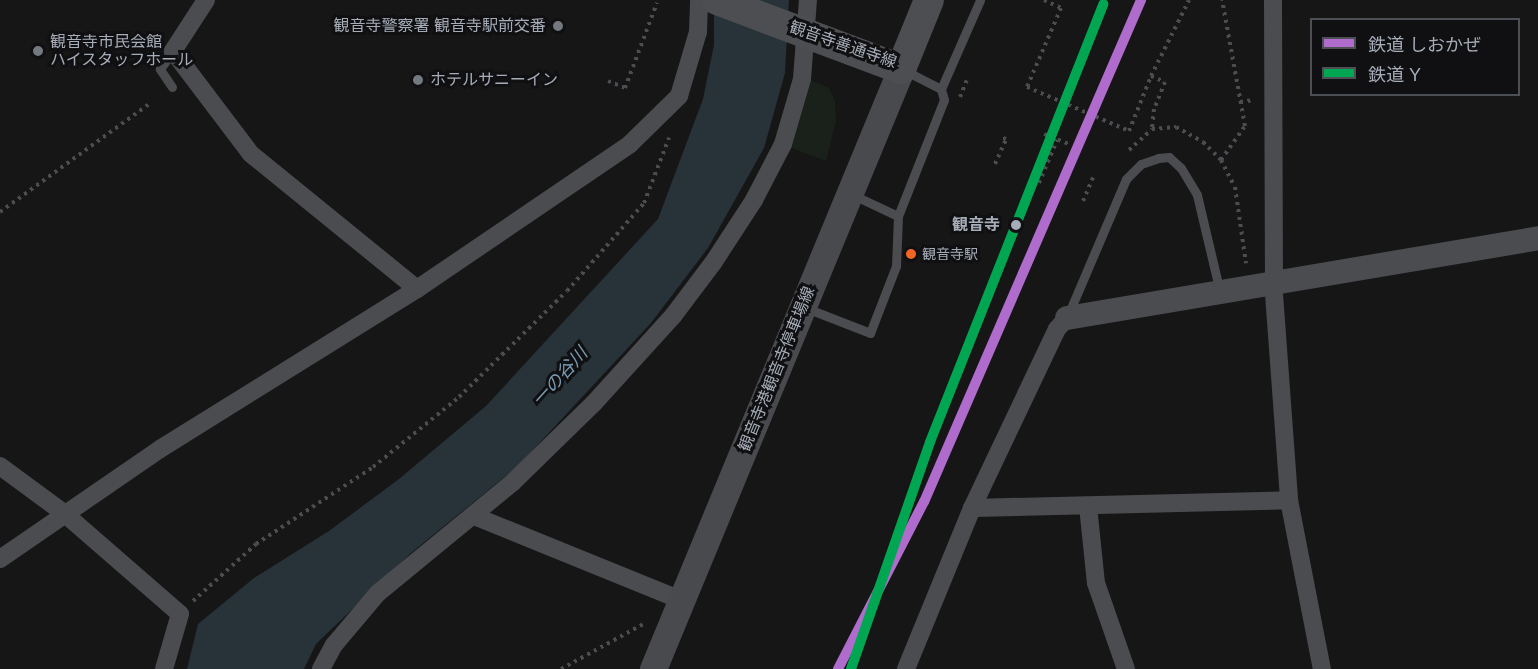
<!DOCTYPE html>
<meta charset="utf-8">
<style>
body{margin:0}
#map{position:relative;width:1538px;height:669px;overflow:hidden;background:#161616;font-family:Helvetica,"Noto Sans JP",sans-serif}
div>[style]{position:absolute}
.green>*{inset:0;background:#1a211a}
.water>*{inset:0;background:#283239}
.path>*{height:4px;margin-top:-2px;transform-origin:0;background:repeating-linear-gradient(90deg,#4c4d51 0 3px,transparent 0 7.5px)}
.service>*{height:9px;margin:-4.5px;padding:0 4.5px;transform-origin:4.5px;border-radius:4.5px;background:#4a4c4f}
.minor>*{height:18px;margin:-9px;padding:0 9px;transform-origin:9px;border-radius:9px;background:#4a4c4f}
.tertiary>*{height:24px;margin:-12px;padding:0 12px;transform-origin:12px;border-radius:12px;background:#4a4c4f}
.secondary>*{height:27px;margin:-13.5px;padding:0 13.5px;transform-origin:13.5px;border-radius:13.5px;background:#484a4e}
.primary>*{height:30px;margin:-15px;padding:0 15px;transform-origin:15px;border-radius:15px;background:#4d4e51}
.rail-1>*{height:10px;margin:-5px;padding:0 5px;transform-origin:5px;border-radius:5px;background:#b06ccc}
.rail-2>*{height:10px;margin:-5px;padding:0 5px;transform-origin:5px;border-radius:5px;background:#00a651}
.dots>*{width:16px;height:16px;translate:-50% -50%;box-sizing:border-box;border:3px solid #101012;border-radius:50%}
span{translate:-50% -50%;white-space:nowrap;text-align:center;line-height:1.15;-webkit-text-stroke:6px #101012;paint-order:stroke}
.bus-label{font-size:14px;color:#a6adb8}
.left{translate:0 -50%;text-align:left}
.poi-label{font-size:16px;color:#a6adb8}
.right{translate:-100% -50%;text-align:right}
.street-label{font-size:16px;color:#a6adb8}
.stop-label{font-size:16px;color:#a6adb8;font-weight:700}
.water-label{font-size:18px;color:#7a9eb6;font-style:italic}
.legend{position:absolute;left:1310px;top:18px;width:210px;height:78px;box-sizing:border-box;background:#101012;border:2px solid #4c4f54;margin:0;padding:8px 10px;list-style:none;font-size:18px;color:#a6adb8}
.legend li{display:flex;align-items:center;gap:12px;height:30px}
.legend b{width:30px;border:2px solid #4c4f54}
</style>
<div id="map">
<div class="green">
<div style="clip-path:polygon(810px 80px,829px 88px,835px 101px,836px 121px,826px 161px,789px 147px)"></div>
</div>
<div class="water">
<div style="clip-path:polygon(714px 0,789px 0,785px 73px,764px 148px,708px 248px,651px 323px,518px 466px,411px 553px,316px 644px,304px 669px,187px 669px,198px 624px,254px 578px,329px 531px,399px 479px,486px 406px,658px 219px,703px 99px,714px 45px)"></div>
</div>
<div class="path">
<div style="left:1044px;top:0;width:19px;rotate:25deg"></div>
<div style="left:1061px;top:8px;width:86px;rotate:113.3deg"></div>
<div style="left:1027px;top:87px;width:111px;rotate:23.3deg"></div>
<div style="left:1129px;top:131px;width:59px;rotate:-68.2deg"></div>
<div style="left:1151px;top:76px;width:85px;rotate:-63.4deg"></div>
<div style="left:1151px;top:76px;width:15px;rotate:23deg"></div>
<div style="left:1165px;top:82px;width:29px;rotate:112deg"></div>
<div style="left:1154px;top:109px;width:20px;rotate:96deg"></div>
<div style="left:608px;top:81px;width:18px;rotate:22deg"></div>
<div style="left:625px;top:88px;width:91px;rotate:-69.4deg"></div>
<div style="left:960px;top:97px;width:22px;rotate:-68deg"></div>
<div style="left:1240px;top:102px;width:14px;rotate:-8deg"></div>
<div style="left:1044px;top:134px;width:29px;rotate:22deg"></div>
<div style="left:1129px;top:150px;width:31px;rotate:-42deg"></div>
<div style="left:1152px;top:129px;width:24px;rotate:-5deg"></div>
<div style="left:1176px;top:127px;width:31px;rotate:29deg"></div>
<div style="left:1203px;top:142px;width:25px;rotate:45deg"></div>
<div style="left:1221px;top:160px;width:30px;rotate:63deg"></div>
<div style="left:1235px;top:187px;width:77px;rotate:81.8deg"></div>
<div style="left:1221px;top:160px;width:42px;rotate:-54.8deg"></div>
<div style="left:1245px;top:126px;width:128px;rotate:-100.3deg"></div>
<div style="left:995px;top:164px;width:27px;rotate:-66deg"></div>
<div style="left:1006px;top:139px;width:5px;rotate:-158deg"></div>
<div style="left:1039px;top:183px;width:47px;rotate:-67.3deg"></div>
<div style="left:1083px;top:201px;width:26px;rotate:-67deg"></div>
<div style="left:0;top:212px;width:183px;rotate:-35.9deg"></div>
<div style="left:193px;top:601px;width:85px;rotate:-42.1deg"></div>
<div style="left:256px;top:544px;width:140px;rotate:-33.3deg"></div>
<div style="left:373px;top:467px;width:111px;rotate:-39.1deg"></div>
<div style="left:459px;top:397px;width:151px;rotate:-44.5deg"></div>
<div style="left:567px;top:291px;width:117px;rotate:-48.8deg"></div>
<div style="left:644px;top:203px;width:70px;rotate:-69deg"></div>
<div style="left:561px;top:669px;width:96px;rotate:-28.7deg"></div>
</div>
<div class="service">
<div style="left:172px;top:87px;width:22px;rotate:-124deg"></div>
<div style="left:160px;top:69px;width:22px;rotate:-54deg"></div>
<div style="left:941px;top:89px;width:97px;rotate:-66.3deg"></div>
<div style="left:851px;top:194px;width:52px;rotate:25.1deg"></div>
<div style="left:806px;top:308px;width:69px;rotate:21.3deg"></div>
<div style="left:870px;top:333px;width:72px;rotate:-68.8deg"></div>
<div style="left:896px;top:266px;width:50px;rotate:-87.7deg"></div>
<div style="left:898px;top:216px;width:125px;rotate:-68.4deg"></div>
<div style="left:944px;top:100px;width:11px;rotate:-105deg"></div>
<div style="left:941px;top:89px;width:39px;rotate:-153deg"></div>
<div style="left:1068px;top:315px;width:148px;rotate:-66.9deg"></div>
<div style="left:1126px;top:179px;width:21px;rotate:-45deg"></div>
<div style="left:1141px;top:164px;width:18px;rotate:-19deg"></div>
<div style="left:1158px;top:158px;width:11px;rotate:-5deg"></div>
<div style="left:1169px;top:157px;width:16px;rotate:43deg"></div>
<div style="left:1181px;top:168px;width:31px;rotate:59deg"></div>
<div style="left:1197px;top:195px;width:100px;rotate:76.7deg"></div>
</div>
<div class="minor">
<div style="left:206px;top:0;width:61px;rotate:122.9deg"></div>
<div style="left:173px;top:51px;width:129px;rotate:52.9deg"></div>
<div style="left:251px;top:154px;width:214px;rotate:39.1deg"></div>
<div style="left:1273px;top:0;width:294px;rotate:89.8deg"></div>
<div style="left:1274px;top:294px;width:207px;rotate:85.8deg"></div>
<div style="left:1289px;top:500px;width:172px;rotate:79deg"></div>
<div style="left:0;top:466px;width:81px;rotate:36.4deg"></div>
<div style="left:65px;top:514px;width:152px;rotate:41deg"></div>
<div style="left:180px;top:614px;width:57px;rotate:106.2deg"></div>
<div style="left:1088px;top:506px;width:77px;rotate:84.1deg"></div>
<div style="left:1096px;top:583px;width:91px;rotate:70.8deg"></div>
<div style="left:972px;top:508px;width:317px;rotate:-1.4deg"></div>
<div style="left:474px;top:516px;width:223px;rotate:22.1deg"></div>
<div style="left:0;top:559px;width:194px;rotate:-34.5deg"></div>
<div style="left:160px;top:449px;width:303px;rotate:-31.9deg"></div>
<div style="left:417px;top:289px;width:258px;rotate:-34.2deg"></div>
<div style="left:630px;top:144px;width:69px;rotate:-44.4deg"></div>
<div style="left:679px;top:96px;width:67px;rotate:-73.5deg"></div>
<div style="left:698px;top:32px;width:32px;rotate:-88deg"></div>
<div style="left:321px;top:669px;width:27px;rotate:-62deg"></div>
<div style="left:334px;top:645px;width:68px;rotate:-49.8deg"></div>
<div style="left:378px;top:593px;width:175px;rotate:-39.4deg"></div>
<div style="left:513px;top:482px;width:113px;rotate:-44.3deg"></div>
<div style="left:594px;top:403px;width:118px;rotate:-47.8deg"></div>
<div style="left:673px;top:316px;width:66px;rotate:-53deg"></div>
<div style="left:713px;top:263px;width:75px;rotate:-56.9deg"></div>
<div style="left:754px;top:200px;width:63px;rotate:-62.6deg"></div>
<div style="left:783px;top:144px;width:68px;rotate:-73.7deg"></div>
<div style="left:802px;top:79px;width:79px;rotate:-85.7deg"></div>
<div style="left:906px;top:669px;width:174px;rotate:-67.7deg"></div>
<div style="left:972px;top:508px;width:198px;rotate:-64.6deg"></div>
<div style="left:1057px;top:329px;width:15px;rotate:-48deg"></div>
</div>
<div class="tertiary">
<div style="left:1067px;top:318px;width:478px;rotate:-9.6deg"></div>
</div>
<div class="secondary">
<div style="left:653px;top:669px;width:649px;rotate:-67.54deg"></div>
</div>
<div class="primary">
<div style="left:717px;top:0;width:197px;rotate:20.6deg"></div>
<div style="left:901px;top:69px;width:74px;rotate:-67.9deg"></div>
</div>
<div class="rail-1">
<div style="left:838px;top:669px;width:188px;rotate:-62.8deg"></div>
<div style="left:924px;top:502px;width:547px;rotate:-66.62deg"></div>
</div>
<div class="rail-2">
<div style="left:851px;top:669px;width:240px;rotate:-70.8deg"></div>
<div style="left:930px;top:442px;width:471px;rotate:-68.4deg"></div>
</div>
<div class="dots">
<div style="left:558px;top:26px;background:#74787f"></div>
<div style="left:38px;top:51px;background:#74787f"></div>
<div style="left:418px;top:80px;background:#74787f"></div>
<div style="left:1016px;top:225px;background:#a6adb8"></div>
<div style="left:911px;top:254px;background:#f26522"></div>
</div>
<div class="bus-label">
<span class="left" style="left:922px;top:254px">観音寺駅</span>
</div>
<div class="poi-label">
<span class="right" style="left:546px;top:26px">観音寺警察署 観音寺駅前交番</span>
<span class="left" style="left:50px;top:51px">観音寺市民会館<br>ハイスタッフホール</span>
<span class="left" style="left:430px;top:80px">ホテルサニーイン</span>
</div>
<div class="street-label">
<span style="left:843px;top:45px;rotate:19deg">観音寺善通寺線</span>
<span style="left:777px;top:369px;rotate:-68deg">観音寺港観音寺停車場線</span>
</div>
<div class="stop-label">
<span class="right" style="left:1000px;top:225px">観音寺</span>
</div>
<div class="water-label">
<span style="left:560px;top:377px;rotate:-48deg">一の谷川</span>
</div>
<ul class="legend">
<li><b style="height:8px;background:#b06ccc"></b>鉄道 しおかぜ</li>
<li><b style="height:8px;background:#00a651"></b>鉄道 Y</li>
</ul>
</div>
